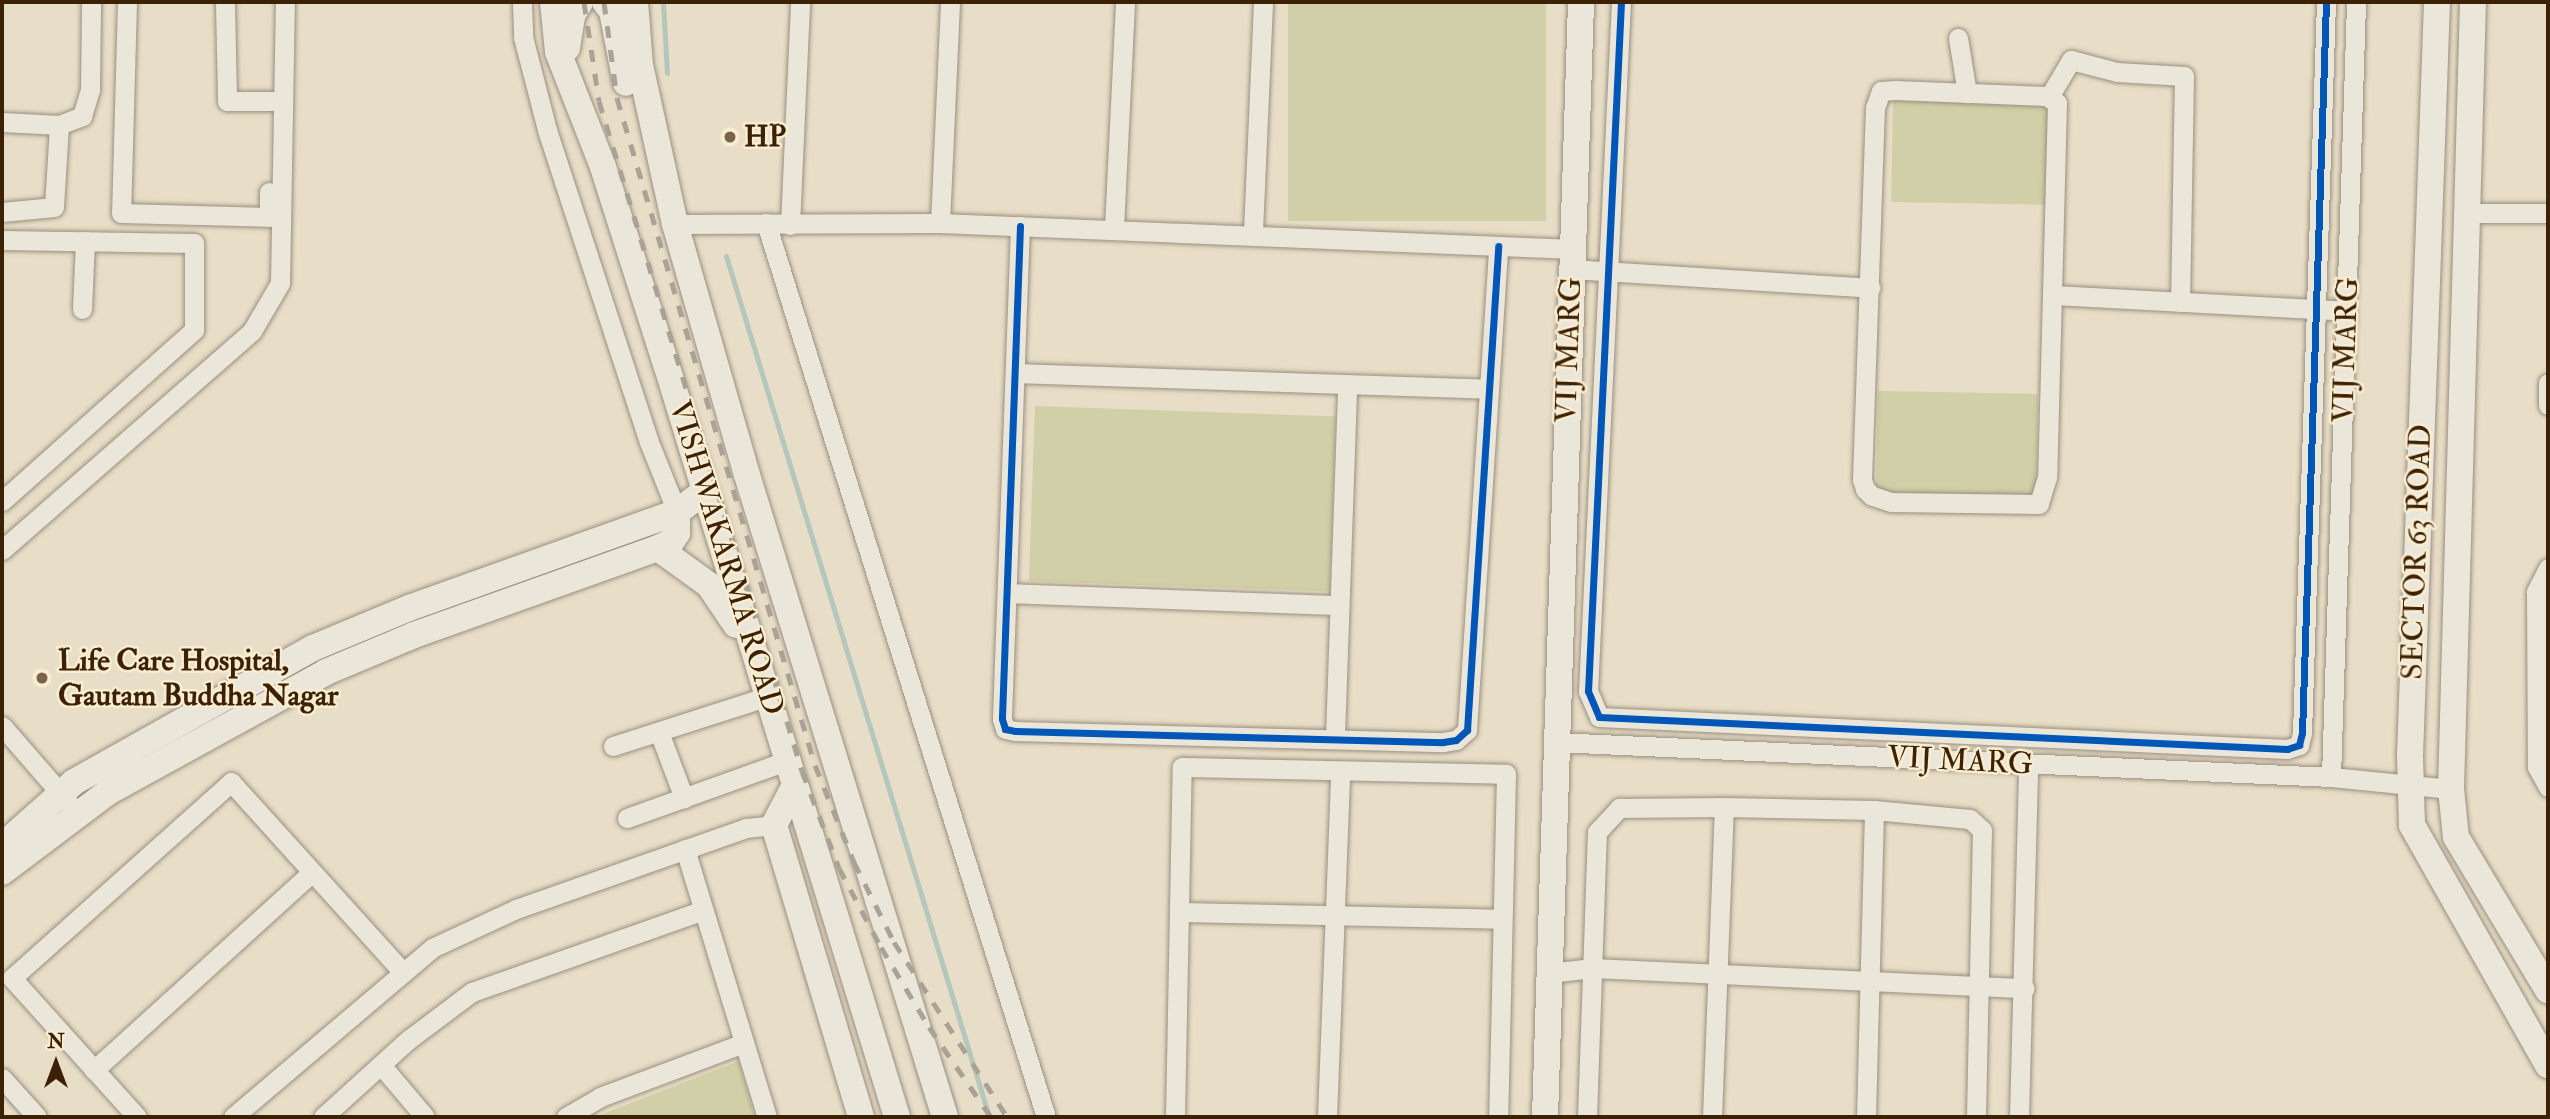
<!DOCTYPE html>
<style>
body{margin:0}
#map{position:relative;width:2550px;height:1119px;overflow:hidden;background:#e8ddc6;font-family:"IM FELL Double Pica",serif}
div>[style]{position:absolute}
.green>*{inset:0;background:#d0cfa7;transform-origin:0 0}
.stream>*{height:5px;margin:-2.5px;padding:0 2.5px;transform-origin:2.5px;border-radius:2.5px;background:#b5c7bc}
.roads{filter:drop-shadow(0 0 2px #998f7f) drop-shadow(0 0 2px #998f7f)}
.street>*{height:19px;margin:-9.5px;padding:0 9.5px;transform-origin:9.5px;border-radius:9.5px;background:#ebe6da}
.secondary>*{height:26px;margin:-13px;padding:0 13px;transform-origin:13px;border-radius:13px;background:#ebe6da}
.rail>*{height:5px;margin-top:-2.5px;transform-origin:0;background:repeating-linear-gradient(90deg,#aaa297 0 12px,transparent 0 24px)}
.cycleway>*{height:7px;margin:-3.5px;padding:0 3.5px;transform-origin:3.5px;border-radius:3.5px;background:#0057b8}
.dots>*{width:19px;height:19px;translate:-50% -50%;box-sizing:border-box;border:4px solid #f9edd1;border-radius:50%}
span{translate:-50% -50%;white-space:nowrap;text-align:center;line-height:1.15;-webkit-text-stroke:5px #f9edd1;paint-order:stroke}
.poi-label{font-size:30px;color:#3d2107;font-weight:700}
.left{translate:0 -50%;text-align:left}
.street-label{font-size:30px;color:#3d2107}
.frame{position:absolute;inset:0;border:4px solid #3d2107;pointer-events:none}
.north{position:absolute;left:21px;top:1028px;width:70px;height:70px;-webkit-text-stroke:5px #f9edd1;paint-order:stroke;rotate:0deg;font-size:19px;font-weight:700;line-height:28px;text-align:center;color:#3d2107}
.north::after{content:'';display:block;margin:auto;width:24px;height:32px;background:#3d2107;clip-path:polygon(50% 0,100% 100%,50% 72%,0 100%)}
</style>
<div id="map">
<div class="green">
<div style="left:1288px;top:2px;width:258px;height:219px"></div>
<div style="left:1893px;top:99px;width:160px;height:103px;rotate:1deg"></div>
<div style="left:1878px;top:391px;width:160px;height:103px;rotate:1deg"></div>
<div style="left:1035px;top:406px;width:301px;height:175px;rotate:2deg"></div>
<div style="clip-path:polygon(739px 1061px,755px 1117px,595px 1117px)"></div>
</div>
<div class="stream">
<div style="left:663px;top:2px;width:71px;rotate:86.8deg"></div>
<div style="left:726px;top:256px;width:900px;rotate:73.01deg"></div>
</div>
<div class="roads">
<div class="street">
<div style="left:127px;top:2px;width:211px;rotate:91.6deg"></div>
<div style="left:121px;top:213px;width:148px;rotate:1.5deg"></div>
<div style="left:269px;top:217px;width:25px;rotate:-90deg"></div>
<div style="left:225px;top:2px;width:99px;rotate:88.8deg"></div>
<div style="left:227px;top:101px;width:45px"></div>
<div style="left:522px;top:2px;width:35px;rotate:88deg"></div>
<div style="left:523px;top:37px;width:96px;rotate:75.5deg"></div>
<div style="left:547px;top:130px;width:328px;rotate:71.9deg"></div>
<div style="left:649px;top:442px;width:75px;rotate:68.2deg"></div>
<div style="left:1621px;top:2px;width:690px;rotate:92.74deg"></div>
<div style="left:1588px;top:691px;width:28px;rotate:67deg"></div>
<div style="left:1599px;top:717px;width:689px;rotate:2.66deg"></div>
<div style="left:2287px;top:749px;width:13px;rotate:-18deg"></div>
<div style="left:2299px;top:745px;width:12px;rotate:-76deg"></div>
<div style="left:2302px;top:733px;width:731px;rotate:-88.12deg"></div>
<div style="left:1958px;top:38px;width:56px;rotate:80.7deg"></div>
<div style="left:1895px;top:90px;width:151px;rotate:2.3deg"></div>
<div style="left:2046px;top:96px;width:13px;rotate:32deg"></div>
<div style="left:2057px;top:103px;width:374px;rotate:91.5deg"></div>
<div style="left:2047px;top:477px;width:28px;rotate:107deg"></div>
<div style="left:2039px;top:504px;width:148px;rotate:-179.2deg"></div>
<div style="left:1891px;top:502px;width:20px;rotate:-162deg"></div>
<div style="left:1872px;top:496px;width:10px;rotate:-135deg"></div>
<div style="left:1865px;top:489px;width:10px;rotate:-107deg"></div>
<div style="left:1862px;top:479px;width:371px;rotate:-88deg"></div>
<div style="left:1875px;top:108px;width:18px;rotate:-71deg"></div>
<div style="left:1881px;top:91px;width:14px;rotate:-4deg"></div>
<div style="left:2049px;top:97px;width:43px;rotate:-59.3deg"></div>
<div style="left:2071px;top:60px;width:48px;rotate:14.6deg"></div>
<div style="left:2117px;top:72px;width:67px;rotate:3.4deg"></div>
<div style="left:2184px;top:76px;width:226px;rotate:91deg"></div>
<div style="left:2px;top:122px;width:57px;rotate:3deg"></div>
<div style="left:59px;top:125px;width:25px;rotate:-21deg"></div>
<div style="left:82px;top:116px;width:28px;rotate:-73deg"></div>
<div style="left:90px;top:89px;width:87px;rotate:-89.3deg"></div>
<div style="left:2px;top:212px;width:52px;rotate:-5.5deg"></div>
<div style="left:54px;top:207px;width:82px;rotate:-86.5deg"></div>
<div style="left:2467px;top:213px;width:81px"></div>
<div style="left:766px;top:223px;width:937px;rotate:72.61deg"></div>
<div style="left:940px;top:223px;width:221px;rotate:-87.4deg"></div>
<div style="left:675px;top:224px;width:265px;rotate:-0.2deg"></div>
<div style="left:940px;top:223px;width:634px;rotate:2.35deg"></div>
<div style="left:790px;top:225px;width:223px;rotate:-87.4deg"></div>
<div style="left:1020px;top:226px;width:493px;rotate:92.1deg"></div>
<div style="left:1002px;top:719px;width:10px;rotate:73deg"></div>
<div style="left:1005px;top:729px;width:10px;rotate:11deg"></div>
<div style="left:1015px;top:731px;width:428px;rotate:1.5deg"></div>
<div style="left:1443px;top:742px;width:13px;rotate:-9deg"></div>
<div style="left:1456px;top:740px;width:15px;rotate:-42deg"></div>
<div style="left:1467px;top:730px;width:485px;rotate:-86.3deg"></div>
<div style="left:1114px;top:228px;width:226px;rotate:-87.2deg"></div>
<div style="left:1253px;top:232px;width:230px;rotate:-87.5deg"></div>
<div style="left:2px;top:240px;width:192px;rotate:0.9deg"></div>
<div style="left:194px;top:243px;width:87px;rotate:90deg"></div>
<div style="left:194px;top:330px;width:257px;rotate:138.3deg"></div>
<div style="left:1572px;top:269px;width:299px;rotate:3.6deg"></div>
<div style="left:2054px;top:295px;width:293px;rotate:3.1deg"></div>
<div style="left:82px;top:309px;width:68px;rotate:-87.5deg"></div>
<div style="left:1016px;top:373px;width:470px;rotate:1.9deg"></div>
<div style="left:2548px;top:383px;width:22px;rotate:90deg"></div>
<div style="left:2px;top:550px;width:332px;rotate:-41.2deg"></div>
<div style="left:252px;top:331px;width:56px;rotate:-59.7deg"></div>
<div style="left:280px;top:283px;width:281px;rotate:-89deg"></div>
<div style="left:2548px;top:568px;width:27px;rotate:117deg"></div>
<div style="left:2536px;top:592px;width:175px;rotate:89.7deg"></div>
<div style="left:2537px;top:767px;width:23px;rotate:61deg"></div>
<div style="left:1008px;top:593px;width:330px;rotate:2.1deg"></div>
<div style="left:2px;top:726px;width:101px;rotate:49deg"></div>
<div style="left:659px;top:732px;width:71px;rotate:69.3deg"></div>
<div style="left:1335px;top:736px;width:348px;rotate:-88deg"></div>
<div style="left:1555px;top:742px;width:777px;rotate:2.58deg"></div>
<div style="left:2331px;top:777px;width:121px;rotate:5.7deg"></div>
<div style="left:613px;top:746px;width:164px;rotate:-17.8deg"></div>
<div style="left:2331px;top:777px;width:775px;rotate:-88.15deg"></div>
<div style="left:627px;top:818px;width:172px;rotate:-19.7deg"></div>
<div style="left:685px;top:849px;width:280px;rotate:73deg"></div>
<div style="left:1180px;top:912px;width:322px;rotate:1.2deg"></div>
<div style="left:1549px;top:973px;width:44px;rotate:-6.5deg"></div>
<div style="left:1593px;top:968px;width:432px;rotate:2.7deg"></div>
<div style="left:381px;top:1065px;width:68px;rotate:49.8deg"></div>
<div style="left:94px;top:1070px;width:294px;rotate:-42.2deg"></div>
<div style="left:2px;top:1078px;width:52px;rotate:48.1deg"></div>
<div style="left:137px;top:1117px;width:187px;rotate:-132deg"></div>
<div style="left:12px;top:978px;width:294px;rotate:-41.8deg"></div>
<div style="left:231px;top:782px;width:255px;rotate:47.9deg"></div>
<div style="left:233px;top:1117px;width:261px;rotate:-40.3deg"></div>
<div style="left:432px;top:948px;width:93px;rotate:-24.9deg"></div>
<div style="left:516px;top:909px;width:244px;rotate:-19.4deg"></div>
<div style="left:746px;top:828px;width:28px;rotate:-6deg"></div>
<div style="left:323px;top:1117px;width:115px;rotate:-42.2deg"></div>
<div style="left:408px;top:1040px;width:80px;rotate:-36.9deg"></div>
<div style="left:472px;top:992px;width:245px;rotate:-19.5deg"></div>
<div style="left:566px;top:1117px;width:39px;rotate:-30deg"></div>
<div style="left:600px;top:1097px;width:154px;rotate:-20.6deg"></div>
<div style="left:1175px;top:1117px;width:350px;rotate:-88.9deg"></div>
<div style="left:1182px;top:767px;width:324px;rotate:1.2deg"></div>
<div style="left:1506px;top:774px;width:343px;rotate:91.3deg"></div>
<div style="left:1327px;top:1117px;width:346px;rotate:-87.8deg"></div>
<div style="left:1587px;top:1117px;width:285px;rotate:-88deg"></div>
<div style="left:1597px;top:832px;width:33px;rotate:-47deg"></div>
<div style="left:1619px;top:808px;width:105px;rotate:-0.5deg"></div>
<div style="left:1724px;top:807px;width:150px;rotate:1.1deg"></div>
<div style="left:1874px;top:810px;width:96px;rotate:5.4deg"></div>
<div style="left:1970px;top:819px;width:16px;rotate:43deg"></div>
<div style="left:1982px;top:830px;width:287px;rotate:91.2deg"></div>
<div style="left:1712px;top:1117px;width:310px;rotate:-87.8deg"></div>
<div style="left:1866px;top:1117px;width:307px;rotate:-88.5deg"></div>
<div style="left:2019px;top:1117px;width:353px;rotate:-88.5deg"></div>
</div>
<div class="secondary">
<div style="left:553px;top:2px;width:50px;rotate:84.3deg"></div>
<div style="left:558px;top:52px;width:123px;rotate:68.6deg"></div>
<div style="left:603px;top:167px;width:210px;rotate:72.3deg"></div>
<div style="left:667px;top:367px;width:784px;rotate:72.95deg"></div>
<div style="left:605px;top:2px;width:11px;rotate:52deg"></div>
<div style="left:612px;top:11px;width:73px;rotate:79deg"></div>
<div style="left:635px;top:2px;width:63px;rotate:85.5deg"></div>
<div style="left:640px;top:65px;width:163px;rotate:77.6deg"></div>
<div style="left:675px;top:224px;width:261px;rotate:74deg"></div>
<div style="left:747px;top:475px;width:672px;rotate:72.86deg"></div>
<div style="left:2437px;top:2px;width:753px;rotate:92.05deg"></div>
<div style="left:2410px;top:755px;width:70px;rotate:88.4deg"></div>
<div style="left:2412px;top:825px;width:276px;rotate:60.5deg"></div>
<div style="left:2473px;top:2px;width:787px;rotate:91.6deg"></div>
<div style="left:2451px;top:789px;width:48px;rotate:84.1deg"></div>
<div style="left:2456px;top:837px;width:179px;rotate:59deg"></div>
<div style="left:567px;top:48px;width:33px;rotate:-81deg"></div>
<div style="left:572px;top:15px;width:15px;rotate:-58deg"></div>
<div style="left:658px;top:548px;width:63px;rotate:36deg"></div>
<div style="left:709px;top:585px;width:48px;rotate:56deg"></div>
<div style="left:795px;top:785px;width:45px;rotate:117.7deg"></div>
<div style="left:774px;top:825px;width:305px;rotate:73.4deg"></div>
<div style="left:2px;top:846px;width:96px;rotate:-41.6deg"></div>
<div style="left:74px;top:782px;width:274px;rotate:-29.3deg"></div>
<div style="left:313px;top:648px;width:104px;rotate:-22.6deg"></div>
<div style="left:409px;top:608px;width:285px;rotate:-19.7deg"></div>
<div style="left:677px;top:512px;width:34px;rotate:-37deg"></div>
<div style="left:2px;top:872px;width:133px;rotate:-37deg"></div>
<div style="left:108px;top:792px;width:249px;rotate:-28.8deg"></div>
<div style="left:326px;top:672px;width:95px;rotate:-22.8deg"></div>
<div style="left:414px;top:635px;width:259px;rotate:-19.6deg"></div>
<div style="left:658px;top:548px;width:14px;rotate:-25deg"></div>
<div style="left:671px;top:542px;width:11px;rotate:-56deg"></div>
<div style="left:677px;top:533px;width:21px;rotate:-90deg"></div>
<div style="left:1545px;top:1117px;width:1116px;rotate:-88.15deg"></div>
</div>
</div>
<div class="rail">
<div style="left:584px;top:2px;width:100px;rotate:81.4deg"></div>
<div style="left:599px;top:101px;width:700px;rotate:73.14deg"></div>
<div style="left:802px;top:771px;width:104px;rotate:69.1deg"></div>
<div style="left:839px;top:868px;width:89px;rotate:62deg"></div>
<div style="left:881px;top:947px;width:93px;rotate:59deg"></div>
<div style="left:929px;top:1027px;width:109px;rotate:55.4deg"></div>
<div style="left:604px;top:2px;width:97px;rotate:82.3deg"></div>
<div style="left:617px;top:98px;width:696px;rotate:73.47deg"></div>
<div style="left:815px;top:765px;width:105px;rotate:68.1deg"></div>
<div style="left:854px;top:862px;width:89px;rotate:63.4deg"></div>
<div style="left:894px;top:942px;width:208px;rotate:57.1deg"></div>
</div>
<div class="cycleway">
<div style="left:1621px;top:2px;width:690px;rotate:92.74deg"></div>
<div style="left:1588px;top:691px;width:28px;rotate:67deg"></div>
<div style="left:1599px;top:717px;width:689px;rotate:2.66deg"></div>
<div style="left:2287px;top:749px;width:13px;rotate:-18deg"></div>
<div style="left:2299px;top:745px;width:12px;rotate:-76deg"></div>
<div style="left:2302px;top:733px;width:731px;rotate:-88.12deg"></div>
<div style="left:1020px;top:226px;width:493px;rotate:92.1deg"></div>
<div style="left:1002px;top:719px;width:10px;rotate:73deg"></div>
<div style="left:1005px;top:729px;width:10px;rotate:11deg"></div>
<div style="left:1015px;top:731px;width:428px;rotate:1.5deg"></div>
<div style="left:1443px;top:742px;width:13px;rotate:-9deg"></div>
<div style="left:1456px;top:740px;width:15px;rotate:-42deg"></div>
<div style="left:1467px;top:730px;width:485px;rotate:-86.3deg"></div>
</div>
<div class="dots">
<div style="left:730px;top:137px;background:#79634a"></div>
<div style="left:42px;top:678px;background:#79634a"></div>
</div>
<div class="poi-label">
<span class="left" style="left:744px;top:137px">HP</span>
<span class="left" style="left:58px;top:678px">Life Care Hospital,<br>Gautam Buddha Nagar</span>
</div>
<div class="street-label">
<span style="left:1569px;top:350px;rotate:-88deg">VIJ MARG</span>
<span style="left:2346px;top:350px;rotate:-88deg">VIJ MARG</span>
<span style="left:2417px;top:552px;rotate:-88deg">SECTOR 63 ROAD</span>
<span style="left:726px;top:558px;rotate:73deg">VISHWAKARMA ROAD</span>
<span style="left:1960px;top:761px;rotate:3deg">VIJ MARG</span>
</div>
<div class="frame"></div>
<div class="north">N</div>
</div>
